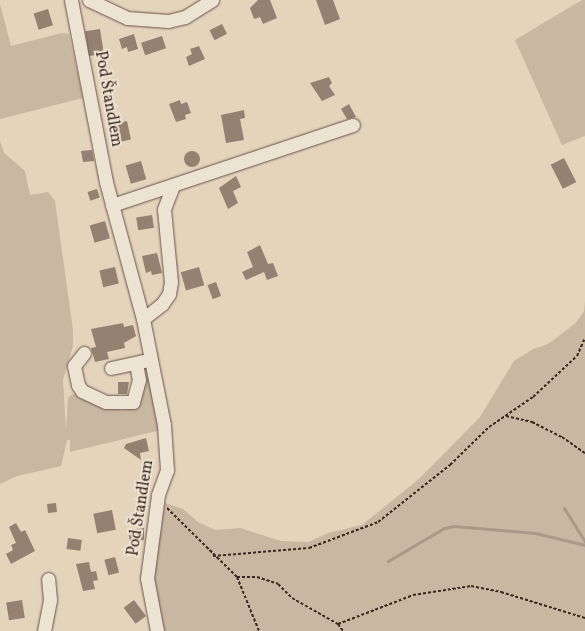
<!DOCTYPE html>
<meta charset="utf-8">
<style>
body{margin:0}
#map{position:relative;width:585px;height:631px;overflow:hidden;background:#e4d4bc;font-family:Vollkorn,serif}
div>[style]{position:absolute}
.green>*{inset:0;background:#c8b7a1}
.stream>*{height:3px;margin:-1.5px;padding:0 1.5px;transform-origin:1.5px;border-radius:1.5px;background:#ab9987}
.building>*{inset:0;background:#948171;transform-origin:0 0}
.round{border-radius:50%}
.path>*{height:2px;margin-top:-1px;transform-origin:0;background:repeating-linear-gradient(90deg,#3d271f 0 3px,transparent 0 5px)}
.roads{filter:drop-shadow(0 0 1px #675246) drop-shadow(0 0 1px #675246)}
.minor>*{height:13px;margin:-6.5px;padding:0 6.5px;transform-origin:6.5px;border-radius:6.5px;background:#ede3d3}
span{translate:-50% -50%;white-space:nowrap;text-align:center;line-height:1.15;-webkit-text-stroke:4px #ede3d3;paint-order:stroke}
.street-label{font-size:16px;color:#3d271f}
</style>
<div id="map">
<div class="green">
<div style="clip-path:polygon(582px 0,585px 0,585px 136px,562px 145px,515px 40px)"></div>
<div style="clip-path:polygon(0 4px,11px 46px,62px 33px,69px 34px,83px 98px,0 119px)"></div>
<div style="clip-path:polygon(0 141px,4px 153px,25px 171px,30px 195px,48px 192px,55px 201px,73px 330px,73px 346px,63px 380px,66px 430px,68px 398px,71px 395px,76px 393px,106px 407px,123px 410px,131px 408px,142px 380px,150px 379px,161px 430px,70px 452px,70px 440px,67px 440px,61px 466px,17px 476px,0 484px)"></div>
<div style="clip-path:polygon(585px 301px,585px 631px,161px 631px,150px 585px,165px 503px,183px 509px,198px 522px,215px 530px,240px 528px,281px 541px,308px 542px,328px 533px,362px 525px,419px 479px,480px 417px,514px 361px,533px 349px,548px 344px,576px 323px,584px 311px)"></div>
</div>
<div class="stream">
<div style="left:564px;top:508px;width:40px;rotate:58deg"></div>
<div style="left:388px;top:561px;width:65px;rotate:-30.5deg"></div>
<div style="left:444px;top:528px;width:10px;rotate:-11deg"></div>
<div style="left:454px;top:526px;width:81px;rotate:4.9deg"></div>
<div style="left:535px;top:533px;width:51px;rotate:13.5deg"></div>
</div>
<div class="building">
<div style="clip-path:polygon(258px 0,270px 0,277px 18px,263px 24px,260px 17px,254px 19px,250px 8px)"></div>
<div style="clip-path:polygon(316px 0,333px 0,340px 19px,325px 25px)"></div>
<div style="left:48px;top:9px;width:17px;height:15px;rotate:73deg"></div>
<div style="left:222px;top:24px;width:11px;height:14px;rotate:63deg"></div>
<div style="left:100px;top:29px;width:25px;height:15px;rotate:81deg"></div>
<div style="clip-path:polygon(134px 34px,138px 49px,128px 52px,127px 47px,122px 49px,119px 39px)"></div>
<div style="left:162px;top:36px;width:13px;height:22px;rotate:72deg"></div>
<div style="clip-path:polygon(199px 46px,205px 59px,189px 66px,186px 57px,192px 54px,190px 49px)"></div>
<div style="clip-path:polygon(329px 77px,332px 83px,329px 86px,335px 95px,322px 101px,310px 83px)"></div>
<div style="clip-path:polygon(180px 100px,181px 104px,187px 102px,191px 113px,185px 115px,186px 119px,176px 122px,169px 104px)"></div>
<div style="clip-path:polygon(349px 104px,356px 117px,347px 119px,341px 109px)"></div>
<div style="clip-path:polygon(244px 110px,245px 118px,240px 119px,244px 140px,226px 143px,221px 115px)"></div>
<div style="left:127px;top:121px;width:19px;height:16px;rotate:78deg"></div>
<div style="clip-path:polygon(92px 150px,94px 161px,83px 162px,81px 151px)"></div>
<div class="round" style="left:184px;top:151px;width:16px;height:16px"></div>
<div style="left:564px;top:158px;width:27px;height:15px;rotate:63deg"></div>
<div style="left:141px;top:161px;width:19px;height:16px;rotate:74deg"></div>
<div style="clip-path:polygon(236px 176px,241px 187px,233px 191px,238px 203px,228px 209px,219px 188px)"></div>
<div style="left:97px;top:189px;width:9px;height:10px;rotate:72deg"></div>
<div style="left:152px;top:215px;width:13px;height:16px;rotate:81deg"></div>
<div style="left:105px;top:221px;width:18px;height:16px;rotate:74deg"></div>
<div style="clip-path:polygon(260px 245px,268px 264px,273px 263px,278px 276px,267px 280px,264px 272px,246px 280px,242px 272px,253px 267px,247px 252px)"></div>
<div style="clip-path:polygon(157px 253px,162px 273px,152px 275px,151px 271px,146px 273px,142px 256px)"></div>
<div style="left:115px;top:267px;width:17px;height:16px;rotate:77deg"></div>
<div style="left:199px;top:267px;width:19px;height:19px;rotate:74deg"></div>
<div style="left:216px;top:282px;width:15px;height:9px;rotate:70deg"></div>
<div style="clip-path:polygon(123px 323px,124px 327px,133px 325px,136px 336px,124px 343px,125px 348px,107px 352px,109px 359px,95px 362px,91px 348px,96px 347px,91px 329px)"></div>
<div style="clip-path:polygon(118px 382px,129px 382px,127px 394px,118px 394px)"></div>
<div style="clip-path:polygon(146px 438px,149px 451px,140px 453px,141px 460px,124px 448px,126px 444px)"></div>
<div style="left:56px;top:503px;width:9px;height:9px;rotate:84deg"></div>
<div style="left:112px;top:510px;width:20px;height:19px;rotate:79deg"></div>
<div style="clip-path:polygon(16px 523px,21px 532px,25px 530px,35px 551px,11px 564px,6px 554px,13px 550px,11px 545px,16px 543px,9px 527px)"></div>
<div style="clip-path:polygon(144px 528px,144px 540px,130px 542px,128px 530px)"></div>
<div style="left:68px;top:538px;width:14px;height:11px;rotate:8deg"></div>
<div style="left:115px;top:557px;width:16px;height:11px;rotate:75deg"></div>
<div style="clip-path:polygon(89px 562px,91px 572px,96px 571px,98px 580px,93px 581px,95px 589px,83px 591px,76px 564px)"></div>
<div style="left:22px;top:600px;width:18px;height:16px;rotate:81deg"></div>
<div style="left:134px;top:600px;width:20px;height:13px;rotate:53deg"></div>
</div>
<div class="path">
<div style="left:506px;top:416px;width:27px;rotate:13deg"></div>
<div style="left:532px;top:422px;width:34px;rotate:27deg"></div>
<div style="left:562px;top:437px;width:28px;rotate:35deg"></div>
<div style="left:167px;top:508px;width:98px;rotate:44.6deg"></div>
<div style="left:237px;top:577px;width:58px;rotate:67.8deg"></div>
<div style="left:213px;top:556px;width:96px;rotate:-4.8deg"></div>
<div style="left:309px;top:548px;width:74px;rotate:-20.6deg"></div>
<div style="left:378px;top:522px;width:92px;rotate:-38.4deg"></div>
<div style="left:450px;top:465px;width:54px;rotate:-44.3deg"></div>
<div style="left:489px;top:427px;width:53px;rotate:-34.3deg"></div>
<div style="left:533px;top:397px;width:60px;rotate:-43deg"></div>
<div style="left:577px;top:356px;width:20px;rotate:-66deg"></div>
<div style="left:237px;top:577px;width:20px"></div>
<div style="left:257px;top:577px;width:22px;rotate:18deg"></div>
<div style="left:278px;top:584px;width:20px;rotate:45deg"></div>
<div style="left:292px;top:598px;width:53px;rotate:29.5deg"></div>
<div style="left:338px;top:624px;width:9px;rotate:54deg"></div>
<div style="left:338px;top:624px;width:80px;rotate:-21.1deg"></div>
<div style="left:413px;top:595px;width:59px;rotate:-8.8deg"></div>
<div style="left:471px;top:586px;width:31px;rotate:11deg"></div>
<div style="left:501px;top:592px;width:88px;rotate:17.2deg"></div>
</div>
<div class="roads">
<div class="minor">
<div style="left:71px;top:0;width:185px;rotate:79.1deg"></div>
<div style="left:106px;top:182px;width:142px;rotate:74.9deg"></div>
<div style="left:143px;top:319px;width:108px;rotate:78.8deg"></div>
<div style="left:164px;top:425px;width:45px;rotate:86.2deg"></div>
<div style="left:167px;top:470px;width:27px;rotate:110deg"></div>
<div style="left:158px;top:495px;width:84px;rotate:97.5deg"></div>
<div style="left:147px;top:578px;width:54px;rotate:79.3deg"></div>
<div style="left:89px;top:0;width:42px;rotate:25.3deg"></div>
<div style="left:127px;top:18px;width:41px;rotate:4.2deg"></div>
<div style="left:168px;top:21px;width:17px;rotate:-13deg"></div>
<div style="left:185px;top:17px;width:32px;rotate:-32deg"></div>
<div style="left:112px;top:205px;width:254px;rotate:-18.4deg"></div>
<div style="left:143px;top:319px;width:24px;rotate:-38deg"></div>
<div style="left:162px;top:304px;width:12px;rotate:-55deg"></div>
<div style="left:169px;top:294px;width:12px;rotate:-81deg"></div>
<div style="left:171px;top:282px;width:73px;rotate:-95.5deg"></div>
<div style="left:164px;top:209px;width:25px;rotate:-69deg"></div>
<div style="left:84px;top:353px;width:16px;rotate:128deg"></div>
<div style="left:74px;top:366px;width:19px;rotate:78deg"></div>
<div style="left:78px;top:385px;width:7px;rotate:56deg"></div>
<div style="left:82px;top:391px;width:26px;rotate:25deg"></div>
<div style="left:106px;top:402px;width:27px"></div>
<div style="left:133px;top:402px;width:23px;rotate:-75deg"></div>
<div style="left:139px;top:380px;width:17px;rotate:-100deg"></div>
<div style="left:111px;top:368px;width:34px;rotate:-12deg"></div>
<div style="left:44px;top:631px;width:32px;rotate:-79deg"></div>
<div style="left:50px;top:600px;width:21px;rotate:-95deg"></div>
</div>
</div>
<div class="street-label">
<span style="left:108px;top:99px;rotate:80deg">Pod Štandlem</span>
<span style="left:141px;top:508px;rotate:-81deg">Pod Štandlem</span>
</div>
</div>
